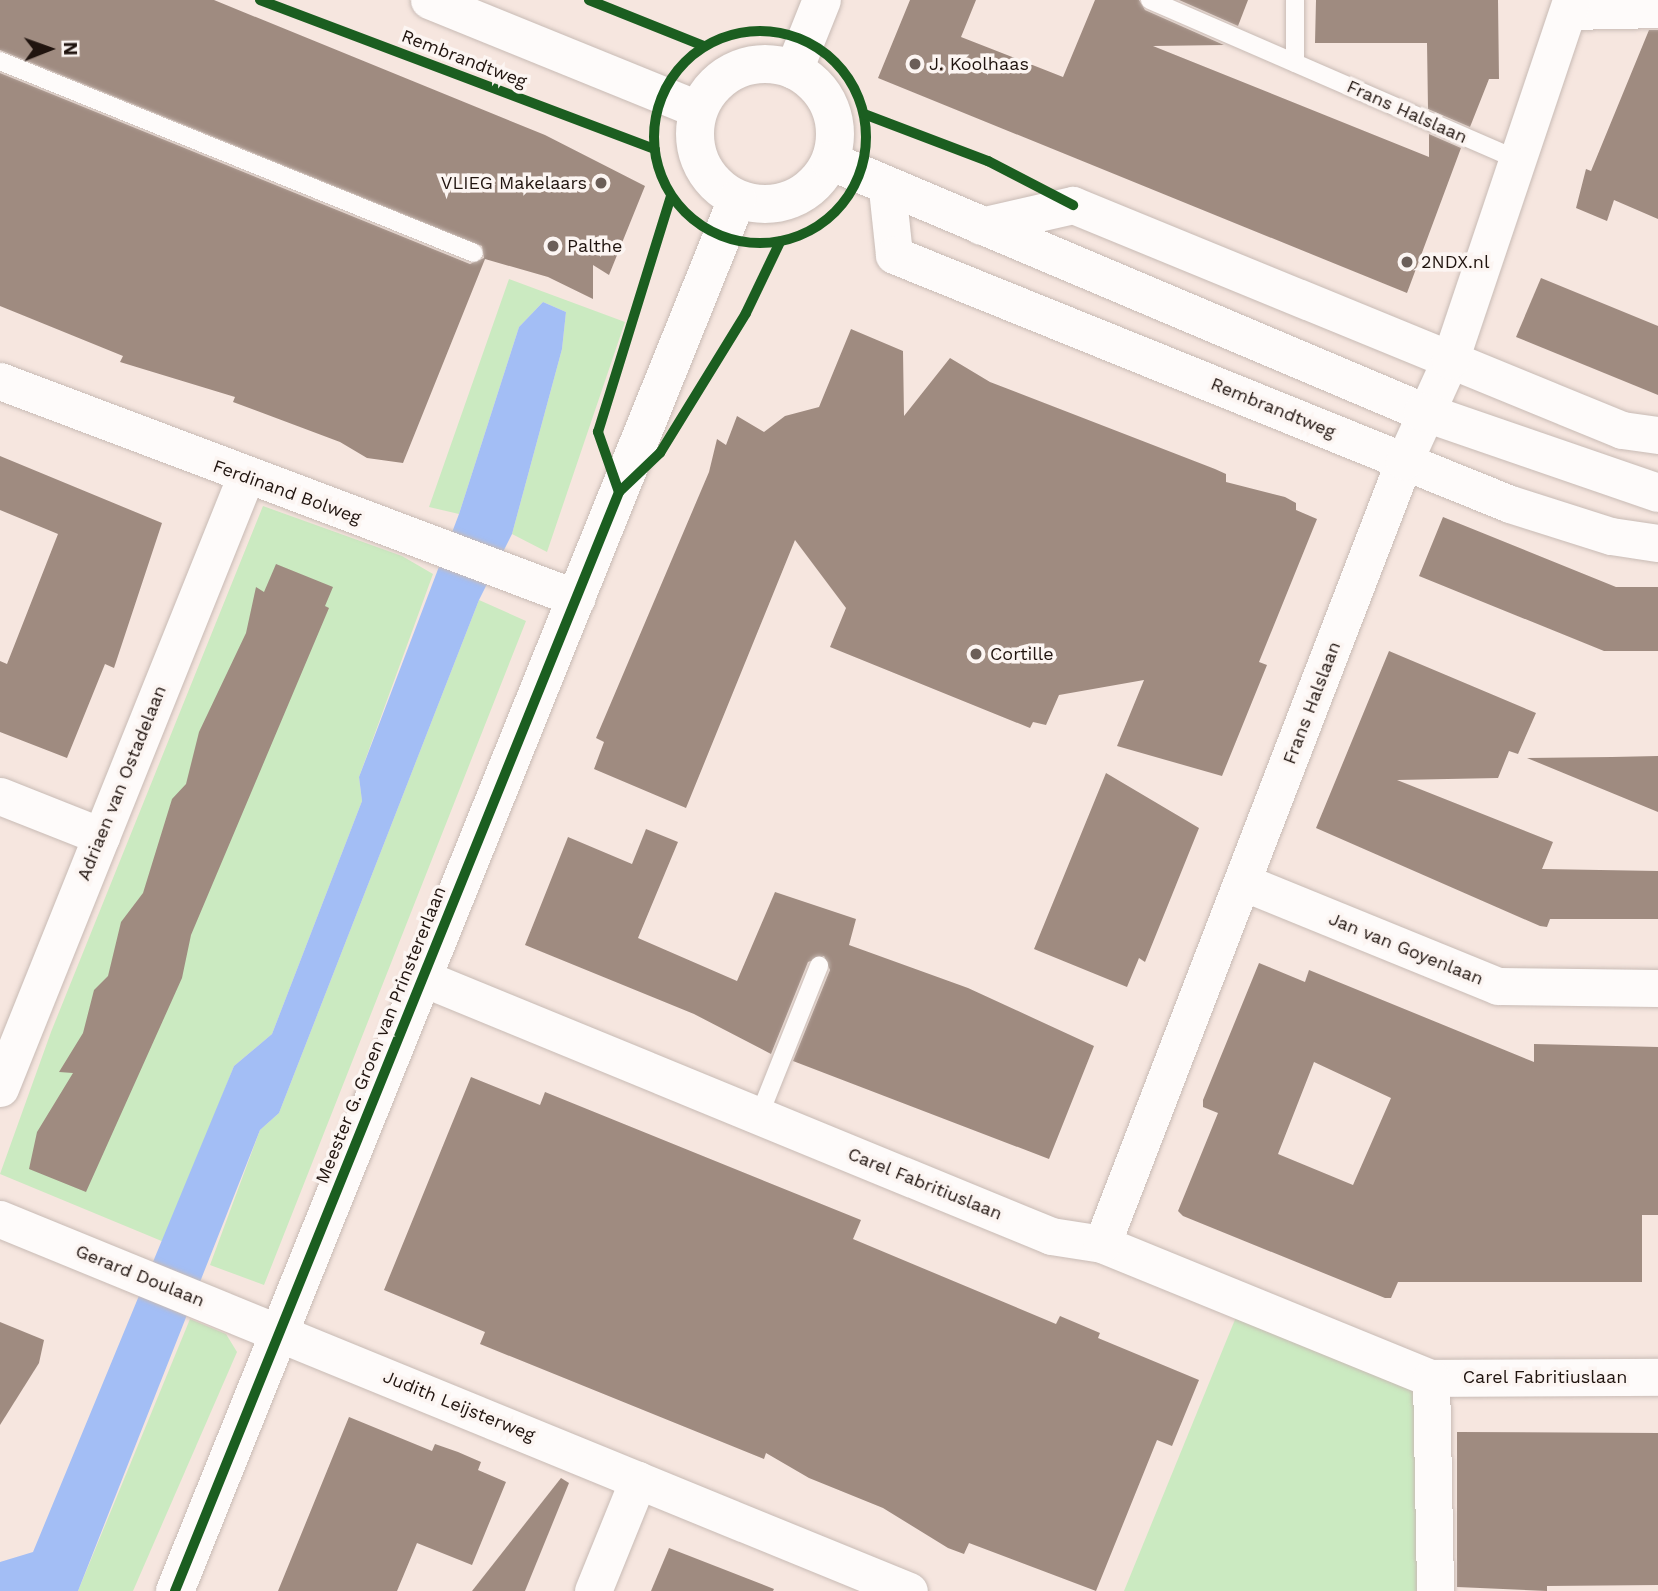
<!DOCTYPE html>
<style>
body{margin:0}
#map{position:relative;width:1658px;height:1591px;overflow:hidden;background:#f6e6df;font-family:"Work Sans",sans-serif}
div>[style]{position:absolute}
.green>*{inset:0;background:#cbeac1}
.water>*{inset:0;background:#a3bef5}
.building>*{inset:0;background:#9f8b80}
.roads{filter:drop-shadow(0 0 2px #c8bbb5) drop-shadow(0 0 2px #c8bbb5)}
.lane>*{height:18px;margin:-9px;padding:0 9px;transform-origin:9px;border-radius:9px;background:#fefbfa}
.street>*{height:37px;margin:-18.5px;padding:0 18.5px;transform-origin:18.5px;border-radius:18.5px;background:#fefbfa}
.secondary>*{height:38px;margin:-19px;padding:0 19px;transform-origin:19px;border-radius:19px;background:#fefbfa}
.secondary>.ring{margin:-19px;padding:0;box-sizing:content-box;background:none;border:38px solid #fefbfa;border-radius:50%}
.cycleway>*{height:10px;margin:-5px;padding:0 5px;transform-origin:5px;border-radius:5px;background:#1b5e20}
.cycleway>.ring{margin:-5px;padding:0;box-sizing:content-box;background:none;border:10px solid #1b5e20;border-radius:50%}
.dots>*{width:19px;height:19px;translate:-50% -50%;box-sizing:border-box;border:4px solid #fcf5f2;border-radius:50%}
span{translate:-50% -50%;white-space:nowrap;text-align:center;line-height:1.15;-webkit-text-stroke:7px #fcf5f2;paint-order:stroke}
.street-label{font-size:18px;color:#20140f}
.poi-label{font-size:18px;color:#20140f}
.left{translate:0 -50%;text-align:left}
.right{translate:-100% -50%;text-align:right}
.north{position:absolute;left:14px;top:14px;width:70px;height:70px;-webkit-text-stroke:5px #fcf5f2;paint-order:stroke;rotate:89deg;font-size:19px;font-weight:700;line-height:28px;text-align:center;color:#20140f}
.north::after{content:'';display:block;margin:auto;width:24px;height:32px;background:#20140f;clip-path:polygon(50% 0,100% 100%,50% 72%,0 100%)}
</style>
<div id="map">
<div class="green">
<div style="clip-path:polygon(509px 279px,625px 322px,547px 552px,512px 534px,562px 349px,566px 312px,543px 302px,519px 327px,459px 514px,429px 507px)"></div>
<div style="clip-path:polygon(263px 506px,402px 556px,433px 574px,359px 777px,362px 801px,272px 1034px,234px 1066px,164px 1242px,0 1174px,51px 1032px)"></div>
<div style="clip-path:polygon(479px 600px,526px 621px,264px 1285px,210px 1265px,260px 1130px,279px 1113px)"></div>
<div style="clip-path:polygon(1243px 1300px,1431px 1378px,1435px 1591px,1124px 1591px)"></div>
<div style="clip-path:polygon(190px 1319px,226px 1334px,237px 1352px,133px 1591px,78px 1591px)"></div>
</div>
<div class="water">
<div style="clip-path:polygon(543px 302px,566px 312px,562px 349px,512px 534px,479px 600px,279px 1113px,260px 1130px,78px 1591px,0 1591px,0 1562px,33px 1552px,234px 1066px,272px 1034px,362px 801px,359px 777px,459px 514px,519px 327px)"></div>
</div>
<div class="building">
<div style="clip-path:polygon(0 0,214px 0,545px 135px,645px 186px,609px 275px,593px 265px,593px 299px,548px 277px,485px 259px,403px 463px,367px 458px,340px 442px,233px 402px,235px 397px,120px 362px,123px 356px,0 306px,0 73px,470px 264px,484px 258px,482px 246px,0 50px)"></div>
<div style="clip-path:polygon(910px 0,976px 0,961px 37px,1063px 77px,1095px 0,1139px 0,1145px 10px,1224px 45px,1153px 46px,1429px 157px,1429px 134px,1461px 148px,1407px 293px,878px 78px)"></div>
<div style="clip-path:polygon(1179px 0,1248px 0,1238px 26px)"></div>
<div style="clip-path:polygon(1316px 0,1498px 0,1499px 79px,1489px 79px,1470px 127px,1428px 109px,1427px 43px,1315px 43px)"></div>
<div style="clip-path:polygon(1649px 30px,1658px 30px,1658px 219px,1614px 200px,1607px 221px,1576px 208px,1586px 169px,1591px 171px)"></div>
<div style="clip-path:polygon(1541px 278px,1658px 326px,1658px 395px,1516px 337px)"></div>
<div style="clip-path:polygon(851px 329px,903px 351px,904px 416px,950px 358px,990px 382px,1215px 469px,1226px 474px,1226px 482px,1285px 497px,1296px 503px,1296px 510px,1317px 519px,1259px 662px,1267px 665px,1222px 776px,1117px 746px,1144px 680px,1059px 695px,1046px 725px,1033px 722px,1030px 728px,830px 647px,846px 608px,795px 540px,686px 808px,594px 769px,604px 742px,596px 738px,709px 472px,717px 439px,726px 445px,737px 416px,764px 432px,785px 416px,819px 407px)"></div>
<div style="clip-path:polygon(0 456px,162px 523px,114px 668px,105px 664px,67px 758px,0 732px,0 661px,7px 664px,58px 534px,0 510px)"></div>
<div style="clip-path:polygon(1443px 517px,1616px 587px,1658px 587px,1658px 651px,1604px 651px,1419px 576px)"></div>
<div style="clip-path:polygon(276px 564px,333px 587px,325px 606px,329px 608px,191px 935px,182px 978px,86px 1192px,29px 1169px,37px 1132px,73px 1073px,59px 1072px,83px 1033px,94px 990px,108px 976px,121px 922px,143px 893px,172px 799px,186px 784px,199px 732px,246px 633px,256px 587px,264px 592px)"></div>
<div style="clip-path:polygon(1389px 651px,1536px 713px,1518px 754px,1509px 751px,1498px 778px,1397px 780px,1553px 842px,1542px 869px,1658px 871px,1658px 919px,1550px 919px,1547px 927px,1540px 926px,1316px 828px)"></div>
<div style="clip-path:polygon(1658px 756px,1658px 812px,1527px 758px,1612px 757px)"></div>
<div style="clip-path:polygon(1106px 773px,1199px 828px,1145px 962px,1139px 958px,1127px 987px,1034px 949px)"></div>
<div style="clip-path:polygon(646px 829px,678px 842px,638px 938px,737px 981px,775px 892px,856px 919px,849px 945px,968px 988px,1094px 1046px,1049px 1159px,793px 1061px,830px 970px,824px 956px,808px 962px,771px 1054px,694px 1014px,525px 945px,568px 837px,632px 864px)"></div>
<div style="clip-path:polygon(evenodd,1259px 963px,1305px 982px,1309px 970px,1534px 1062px,1534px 1044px,1658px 1047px,1658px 1215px,1642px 1215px,1642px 1282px,1398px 1282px,1391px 1298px,1385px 1298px,1183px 1216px,1178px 1211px,1218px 1113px,1203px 1107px,1203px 1100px,1259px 963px,1314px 1062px,1391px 1098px,1353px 1185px,1278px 1154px,1314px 1062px)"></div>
<div style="clip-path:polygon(471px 1077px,540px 1105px,545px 1092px,861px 1220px,853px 1239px,1056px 1324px,1060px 1316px,1100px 1333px,1098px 1338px,1199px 1380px,1172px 1446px,1157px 1440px,1096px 1591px,969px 1543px,964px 1554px,948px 1548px,883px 1508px,809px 1478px,766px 1453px,764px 1459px,480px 1344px,485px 1332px,384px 1290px)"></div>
<div style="clip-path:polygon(0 1322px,44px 1340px,39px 1363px,0 1425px)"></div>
<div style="clip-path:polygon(349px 1417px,432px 1451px,435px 1444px,458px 1452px,481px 1462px,478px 1470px,506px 1482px,472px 1565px,417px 1543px,397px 1591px,278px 1591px)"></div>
<div style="clip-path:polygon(1457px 1432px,1658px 1433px,1658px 1585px,1547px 1586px,1547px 1591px,1457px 1587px)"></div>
<div style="clip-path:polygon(561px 1478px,569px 1483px,525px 1591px,472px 1591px)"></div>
<div style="clip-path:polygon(669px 1548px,774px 1589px,773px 1591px,651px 1591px)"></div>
</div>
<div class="roads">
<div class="lane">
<div style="left:1150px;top:0;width:404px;rotate:23.5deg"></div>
<div style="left:0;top:61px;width:511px;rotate:22.05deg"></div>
<div style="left:1295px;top:63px;width:63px;rotate:-90deg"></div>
<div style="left:759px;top:1116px;width:162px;rotate:-68.2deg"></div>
</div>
<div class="street">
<div style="left:429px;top:0;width:290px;rotate:22.1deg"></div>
<div style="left:1571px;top:11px;width:87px;rotate:-1.3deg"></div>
<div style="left:887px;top:189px;width:66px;rotate:83.9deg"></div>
<div style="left:894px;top:255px;width:664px;rotate:22.01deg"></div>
<div style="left:1510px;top:504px;width:106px;rotate:17.6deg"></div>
<div style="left:1611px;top:536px;width:48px;rotate:8.5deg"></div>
<div style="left:981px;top:226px;width:94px;rotate:-12.9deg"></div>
<div style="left:1073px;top:205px;width:593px;rotate:22.29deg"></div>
<div style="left:1622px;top:430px;width:36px;rotate:8deg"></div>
<div style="left:0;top:381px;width:616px;rotate:20.64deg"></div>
<div style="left:0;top:796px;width:109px;rotate:21.6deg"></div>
<div style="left:1243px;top:882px;width:275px;rotate:22.2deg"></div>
<div style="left:1498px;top:986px;width:160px;rotate:0.7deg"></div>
<div style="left:423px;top:978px;width:679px;rotate:22.33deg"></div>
<div style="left:1051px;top:1236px;width:52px;rotate:8.9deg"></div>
<div style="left:1102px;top:1244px;width:355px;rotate:22.2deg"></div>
<div style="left:1431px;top:1378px;width:227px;rotate:-0.3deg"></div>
<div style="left:0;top:1088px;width:657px;rotate:-68.12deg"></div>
<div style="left:0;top:1219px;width:982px;rotate:22.26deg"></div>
<div style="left:1102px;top:1244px;width:839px;rotate:-68.91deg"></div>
<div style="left:1404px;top:461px;width:111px;rotate:-65.5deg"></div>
<div style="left:1450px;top:360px;width:380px;rotate:-71.4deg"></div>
<div style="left:1431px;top:1378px;width:213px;rotate:88.9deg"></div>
<div style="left:593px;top:1591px;width:120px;rotate:-67.9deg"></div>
</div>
<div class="secondary">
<div class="ring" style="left:695px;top:64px;width:102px;height:102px"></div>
<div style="left:794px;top:70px;width:75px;rotate:-68.2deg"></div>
<div style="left:830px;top:161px;width:644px;rotate:22.94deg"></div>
<div style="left:1423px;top:412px;width:249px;rotate:19deg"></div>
<div style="left:175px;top:1591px;width:1501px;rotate:-68.01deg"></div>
</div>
</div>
<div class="cycleway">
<div style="left:260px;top:0;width:422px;rotate:20.7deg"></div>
<div style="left:589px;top:0;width:124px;rotate:21.8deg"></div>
<div class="ring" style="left:654px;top:31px;width:202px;height:202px"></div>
<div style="left:864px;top:114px;width:133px;rotate:20.8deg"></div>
<div style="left:988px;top:161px;width:96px;rotate:27.4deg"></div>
<div style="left:619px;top:492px;width:64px;rotate:-109.3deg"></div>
<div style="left:598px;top:432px;width:247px;rotate:-72.8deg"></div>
<div style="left:175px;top:1591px;width:1185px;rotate:-68deg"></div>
<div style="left:619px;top:492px;width:57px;rotate:-43.6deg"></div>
<div style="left:660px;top:453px;width:164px;rotate:-58.4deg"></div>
<div style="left:746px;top:313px;width:79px;rotate:-64.4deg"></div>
</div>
<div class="dots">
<div style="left:915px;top:64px;background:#6b5e58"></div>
<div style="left:601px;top:183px;background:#6b5e58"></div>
<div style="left:553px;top:246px;background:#6b5e58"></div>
<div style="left:1407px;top:262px;background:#6b5e58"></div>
<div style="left:976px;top:654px;background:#6b5e58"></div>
</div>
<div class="street-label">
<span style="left:464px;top:59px;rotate:21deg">Rembrandtweg</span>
<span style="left:1407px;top:112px;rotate:24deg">Frans Halslaan</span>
<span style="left:1273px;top:408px;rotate:22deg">Rembrandtweg</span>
<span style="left:287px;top:492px;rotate:20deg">Ferdinand Bolweg</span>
<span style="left:1312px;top:703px;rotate:-69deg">Frans Halslaan</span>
<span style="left:122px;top:783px;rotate:-68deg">Adriaen van Ostadelaan</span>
<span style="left:1406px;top:949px;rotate:22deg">Jan van Goyenlaan</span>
<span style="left:381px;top:1035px;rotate:-68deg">Meester G. Groen van Prinstererlaan</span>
<span style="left:925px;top:1184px;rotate:22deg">Carel Fabritiuslaan</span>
<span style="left:140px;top:1276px;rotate:22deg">Gerard Doulaan</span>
<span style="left:1545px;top:1377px">Carel Fabritiuslaan</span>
<span style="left:459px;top:1406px;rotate:22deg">Judith Leijsterweg</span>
</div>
<div class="poi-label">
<span class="left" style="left:929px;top:64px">J. Koolhaas</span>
<span class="right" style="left:587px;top:183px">VLIEG Makelaars</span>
<span class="left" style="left:567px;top:246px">Palthe</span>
<span class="left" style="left:1421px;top:262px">2NDX.nl</span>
<span class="left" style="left:990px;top:654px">Cortille</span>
</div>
<div class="north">N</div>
</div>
